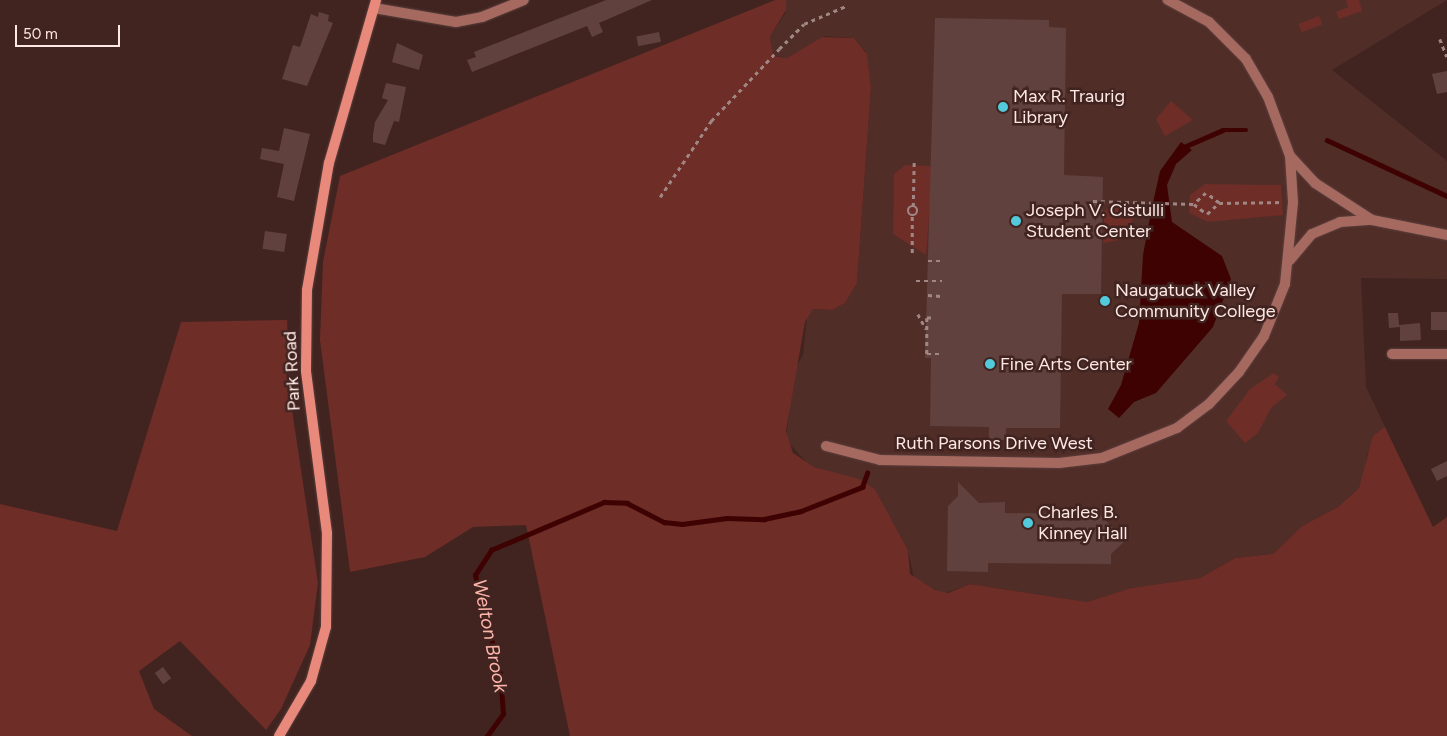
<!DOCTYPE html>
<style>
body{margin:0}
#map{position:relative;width:1447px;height:736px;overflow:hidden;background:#412420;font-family:Figtree,sans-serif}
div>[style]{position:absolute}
.built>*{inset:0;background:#512d28}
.green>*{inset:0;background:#6e2d26;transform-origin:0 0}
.water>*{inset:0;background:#3f0202}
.stream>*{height:4.5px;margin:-2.25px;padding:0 2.25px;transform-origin:2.25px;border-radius:2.25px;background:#3f0202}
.building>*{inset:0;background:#61413d;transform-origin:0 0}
.path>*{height:2.5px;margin-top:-1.25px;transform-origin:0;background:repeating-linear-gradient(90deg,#a08783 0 4px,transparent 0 8px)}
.path>.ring{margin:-1.25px;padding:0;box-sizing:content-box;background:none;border:2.5px solid #a08783;border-radius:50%}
.roads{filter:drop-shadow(0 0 1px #5b3f3c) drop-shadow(0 0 1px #5b3f3c)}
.minor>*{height:10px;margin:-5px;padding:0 5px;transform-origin:5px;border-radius:5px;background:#a56960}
.secondary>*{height:10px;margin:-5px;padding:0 5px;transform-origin:5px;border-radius:5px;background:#e9897c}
.dots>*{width:14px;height:14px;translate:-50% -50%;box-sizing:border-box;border:2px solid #412420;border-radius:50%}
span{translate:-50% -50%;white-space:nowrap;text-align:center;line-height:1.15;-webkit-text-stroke:5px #412420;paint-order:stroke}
.poi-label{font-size:18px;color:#fde8e5}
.left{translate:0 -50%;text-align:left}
.street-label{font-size:18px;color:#fde8e5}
.water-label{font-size:19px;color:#feb5aa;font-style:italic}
.scale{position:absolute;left:15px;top:25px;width:105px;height:22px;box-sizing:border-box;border:2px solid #fde8e5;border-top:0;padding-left:6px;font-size:15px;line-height:18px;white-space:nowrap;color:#fde8e5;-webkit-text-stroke:4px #412420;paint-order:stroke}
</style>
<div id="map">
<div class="built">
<div style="clip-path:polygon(786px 0,1447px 0,1332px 70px,1447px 161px,1447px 279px,1361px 278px,1366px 387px,1385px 427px,1367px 455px,1365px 477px,1359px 488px,1338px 507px,1302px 526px,1273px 554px,1235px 558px,1200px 578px,1131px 588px,1087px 602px,970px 584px,943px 594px,914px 578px,908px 550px,875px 489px,809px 465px,786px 440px,793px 373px,803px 355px,807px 317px,813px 309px,832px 310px,845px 303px,857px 283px,871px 88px,866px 52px,854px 38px,824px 36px,787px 58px,772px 55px,770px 37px,785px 14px)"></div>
</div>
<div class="green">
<div style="clip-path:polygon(775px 0,786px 0,786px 10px,770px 37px,773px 56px,787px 58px,822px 37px,854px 38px,867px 54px,871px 88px,857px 283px,845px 303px,832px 310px,813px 309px,805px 322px,786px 431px,793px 453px,814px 467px,859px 479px,875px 489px,908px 550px,910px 574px,935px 590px,948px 593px,970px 584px,1087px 602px,1131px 588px,1200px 578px,1235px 558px,1273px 554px,1302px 526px,1338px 507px,1359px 488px,1373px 436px,1385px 427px,1433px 527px,1447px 517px,1447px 736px,570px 736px,526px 525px,473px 527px,425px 557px,350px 572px,320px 340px,323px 262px,340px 176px)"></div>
<div style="clip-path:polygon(1346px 0,1359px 0,1362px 11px,1339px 19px,1336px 12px,1348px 7px)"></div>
<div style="left:1319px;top:16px;width:9px;height:22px;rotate:69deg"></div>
<div style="clip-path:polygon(1171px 101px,1193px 120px,1165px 136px,1156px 119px)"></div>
<div style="clip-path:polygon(905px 165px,933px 166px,926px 255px,893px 234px,894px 174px)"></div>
<div style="clip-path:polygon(1205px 184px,1281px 185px,1283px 215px,1208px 222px,1189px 213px,1190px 195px)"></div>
<div style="clip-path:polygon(1110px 207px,1134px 207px,1134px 218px,1120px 240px,1103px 243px,1104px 211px)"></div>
<div style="clip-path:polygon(287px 320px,291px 403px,318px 583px,310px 645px,281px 709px,266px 730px,180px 641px,139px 671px,154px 709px,192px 736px,0 736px,0 504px,117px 531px,181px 322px)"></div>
<div style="clip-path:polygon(1274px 373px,1279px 377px,1275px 384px,1287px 395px,1271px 408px,1258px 433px,1245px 443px,1226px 421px,1250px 389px)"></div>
</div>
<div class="water">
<div style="clip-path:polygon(1181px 142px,1192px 150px,1176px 164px,1167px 185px,1172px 222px,1222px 256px,1231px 279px,1213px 327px,1156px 393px,1134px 402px,1119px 418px,1108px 409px,1121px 385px,1139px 323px,1143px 255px,1152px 207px,1160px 171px)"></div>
</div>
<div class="stream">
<div style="left:1327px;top:140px;width:132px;rotate:25deg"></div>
<div style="left:1186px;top:146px;width:40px;rotate:-23.4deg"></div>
<div style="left:1223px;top:130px;width:23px"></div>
<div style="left:487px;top:736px;width:27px;rotate:-54deg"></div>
<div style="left:503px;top:714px;width:40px;rotate:-94.3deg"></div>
<div style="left:500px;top:674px;width:102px;rotate:-104.2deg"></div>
<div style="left:475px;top:575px;width:30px;rotate:-57deg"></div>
<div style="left:491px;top:550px;width:123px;rotate:-23deg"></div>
<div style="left:604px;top:502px;width:23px;rotate:2deg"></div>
<div style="left:627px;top:503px;width:42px;rotate:27.2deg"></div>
<div style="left:664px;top:522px;width:18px;rotate:6deg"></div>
<div style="left:682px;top:524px;width:45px;rotate:-7.6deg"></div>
<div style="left:727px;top:518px;width:37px;rotate:2deg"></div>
<div style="left:764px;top:519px;width:38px;rotate:-12deg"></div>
<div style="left:801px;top:511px;width:66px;rotate:-21.5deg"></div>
<div style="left:862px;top:487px;width:15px;rotate:-70deg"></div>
</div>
<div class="building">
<div style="clip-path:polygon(606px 0,652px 0,599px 23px,603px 32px,592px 37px,587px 26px,472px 72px,467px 60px,476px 57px,474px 52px)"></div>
<div style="clip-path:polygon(319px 12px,329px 15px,328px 21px,333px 23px,307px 86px,282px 79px,293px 45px,300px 47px,311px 14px,318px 17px)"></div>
<div style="clip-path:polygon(935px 18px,1049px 20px,1049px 27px,1066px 28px,1064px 175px,1103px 177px,1101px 294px,1062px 294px,1060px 428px,1006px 428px,1006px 440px,989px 440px,989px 427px,930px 426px,931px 358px,925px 358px)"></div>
<div style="left:659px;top:32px;width:10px;height:23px;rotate:79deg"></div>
<div style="clip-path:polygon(397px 43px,423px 55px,419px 70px,392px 62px)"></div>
<div style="clip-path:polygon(1447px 71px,1447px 92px,1437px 94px,1432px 74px)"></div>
<div style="clip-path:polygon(386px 83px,406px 87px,399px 122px,394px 121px,385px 145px,373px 142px,373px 135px,375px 122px,388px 100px,382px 98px)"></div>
<div style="clip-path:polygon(284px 128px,310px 134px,294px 201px,277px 197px,284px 164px,260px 159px,262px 148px,279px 151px)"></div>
<div style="left:265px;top:231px;width:22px;height:18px;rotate:8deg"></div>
<div style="left:1447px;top:312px;width:18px;height:16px;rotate:90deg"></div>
<div style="clip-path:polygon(1388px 313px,1398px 313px,1399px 325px,1420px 323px,1421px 340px,1400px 341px,1400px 327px,1389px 328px)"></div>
<div style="clip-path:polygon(1447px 461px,1447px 476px,1437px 481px,1431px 469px)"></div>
<div style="clip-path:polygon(958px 482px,979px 503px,1005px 502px,1005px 513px,1099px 514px,1117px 532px,1125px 532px,1125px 541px,1111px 554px,1111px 564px,988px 563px,988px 572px,947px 571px,948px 506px,958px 496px)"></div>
<div style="left:163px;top:667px;width:14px;height:10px;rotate:54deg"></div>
</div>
<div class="path">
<div style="left:1440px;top:39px;width:19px;rotate:69deg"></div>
<div style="left:660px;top:197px;width:92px;rotate:-56.1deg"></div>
<div style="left:711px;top:121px;width:99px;rotate:-46.6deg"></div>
<div style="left:779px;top:49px;width:35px;rotate:-45deg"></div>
<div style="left:804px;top:24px;width:46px;rotate:-23.2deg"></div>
<div style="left:1093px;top:201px;width:101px;rotate:1.7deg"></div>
<div style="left:1219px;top:203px;width:16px;rotate:-142deg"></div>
<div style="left:1206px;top:193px;width:16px;rotate:137deg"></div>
<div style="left:1194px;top:204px;width:16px;rotate:38deg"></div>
<div style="left:1207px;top:214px;width:16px;rotate:-43deg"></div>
<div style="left:1219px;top:203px;width:63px;rotate:-0.9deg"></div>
<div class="ring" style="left:908px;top:206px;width:7.5px;height:7.5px"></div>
<div style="left:913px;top:207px;width:46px;rotate:-88.8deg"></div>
<div style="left:912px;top:253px;width:37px;rotate:-90deg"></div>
<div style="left:928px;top:261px;width:14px"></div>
<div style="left:916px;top:281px;width:26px"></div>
<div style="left:928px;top:295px;width:13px;rotate:4deg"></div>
<div style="left:918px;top:314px;width:17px;rotate:62deg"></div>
<div style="left:931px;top:318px;width:4px;rotate:180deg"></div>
<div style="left:927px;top:318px;width:36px;rotate:90deg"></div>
<div style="left:927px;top:354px;width:16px"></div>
</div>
<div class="roads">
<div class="minor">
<div style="left:374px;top:8px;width:83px;rotate:9.7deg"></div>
<div style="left:456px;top:22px;width:26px;rotate:-11deg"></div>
<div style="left:482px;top:17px;width:45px;rotate:-22deg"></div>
<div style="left:1290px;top:156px;width:37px;rotate:47deg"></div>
<div style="left:1315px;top:183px;width:68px;rotate:33deg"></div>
<div style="left:1290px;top:260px;width:34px;rotate:-50deg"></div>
<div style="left:1312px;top:234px;width:30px;rotate:-23deg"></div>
<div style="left:1340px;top:222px;width:32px;rotate:-4deg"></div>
<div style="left:1372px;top:220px;width:76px;rotate:11.3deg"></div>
<div style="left:1392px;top:354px;width:55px"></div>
<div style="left:826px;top:446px;width:56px;rotate:14.5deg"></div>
<div style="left:880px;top:460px;width:179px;rotate:1deg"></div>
<div style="left:1059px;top:463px;width:43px;rotate:-6.6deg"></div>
<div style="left:1102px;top:458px;width:81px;rotate:-21.8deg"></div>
<div style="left:1177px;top:428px;width:40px;rotate:-37deg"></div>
<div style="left:1209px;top:404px;width:44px;rotate:-46.8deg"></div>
<div style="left:1239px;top:372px;width:44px;rotate:-55.2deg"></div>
<div style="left:1264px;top:336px;width:56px;rotate:-68deg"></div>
<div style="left:1285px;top:284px;width:82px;rotate:-84.4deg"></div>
<div style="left:1293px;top:202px;width:46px;rotate:-93.7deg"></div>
<div style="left:1290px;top:156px;width:63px;rotate:-110.4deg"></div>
<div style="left:1268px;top:97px;width:44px;rotate:-120.1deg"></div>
<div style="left:1246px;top:59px;width:52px;rotate:-135deg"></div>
<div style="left:1209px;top:22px;width:47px;rotate:-151.8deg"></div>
</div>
<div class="secondary">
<div style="left:279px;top:736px;width:64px;rotate:-59.8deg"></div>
<div style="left:311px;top:681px;width:56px;rotate:-74.5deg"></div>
<div style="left:326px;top:627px;width:94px;rotate:-89.4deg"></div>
<div style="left:327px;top:533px;width:163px;rotate:-97.4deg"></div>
<div style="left:306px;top:371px;width:81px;rotate:-89.3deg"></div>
<div style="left:307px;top:290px;width:129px;rotate:-80.2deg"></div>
<div style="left:329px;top:163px;width:170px;rotate:-73.9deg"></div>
</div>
</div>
<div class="dots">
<div style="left:1003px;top:107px;background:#53cadc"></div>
<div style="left:1016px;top:221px;background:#53cadc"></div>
<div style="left:1105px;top:301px;background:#53cadc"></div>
<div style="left:990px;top:364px;background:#53cadc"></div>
<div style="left:1028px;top:523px;background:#53cadc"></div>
</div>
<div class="poi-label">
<span class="left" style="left:1013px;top:107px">Max R. Traurig<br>Library</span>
<span class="left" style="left:1026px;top:221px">Joseph V. Cistulli<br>Student Center</span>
<span class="left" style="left:1115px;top:301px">Naugatuck Valley<br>Community College</span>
<span class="left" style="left:1000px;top:364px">Fine Arts Center</span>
<span class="left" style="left:1038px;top:523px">Charles B.<br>Kinney Hall</span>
</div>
<div class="street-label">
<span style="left:292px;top:371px;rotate:-93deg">Park Road</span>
<span style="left:994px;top:443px">Ruth Parsons Drive West</span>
</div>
<div class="water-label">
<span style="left:490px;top:636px;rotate:79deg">Welton Brook</span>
</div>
<div class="scale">50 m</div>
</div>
